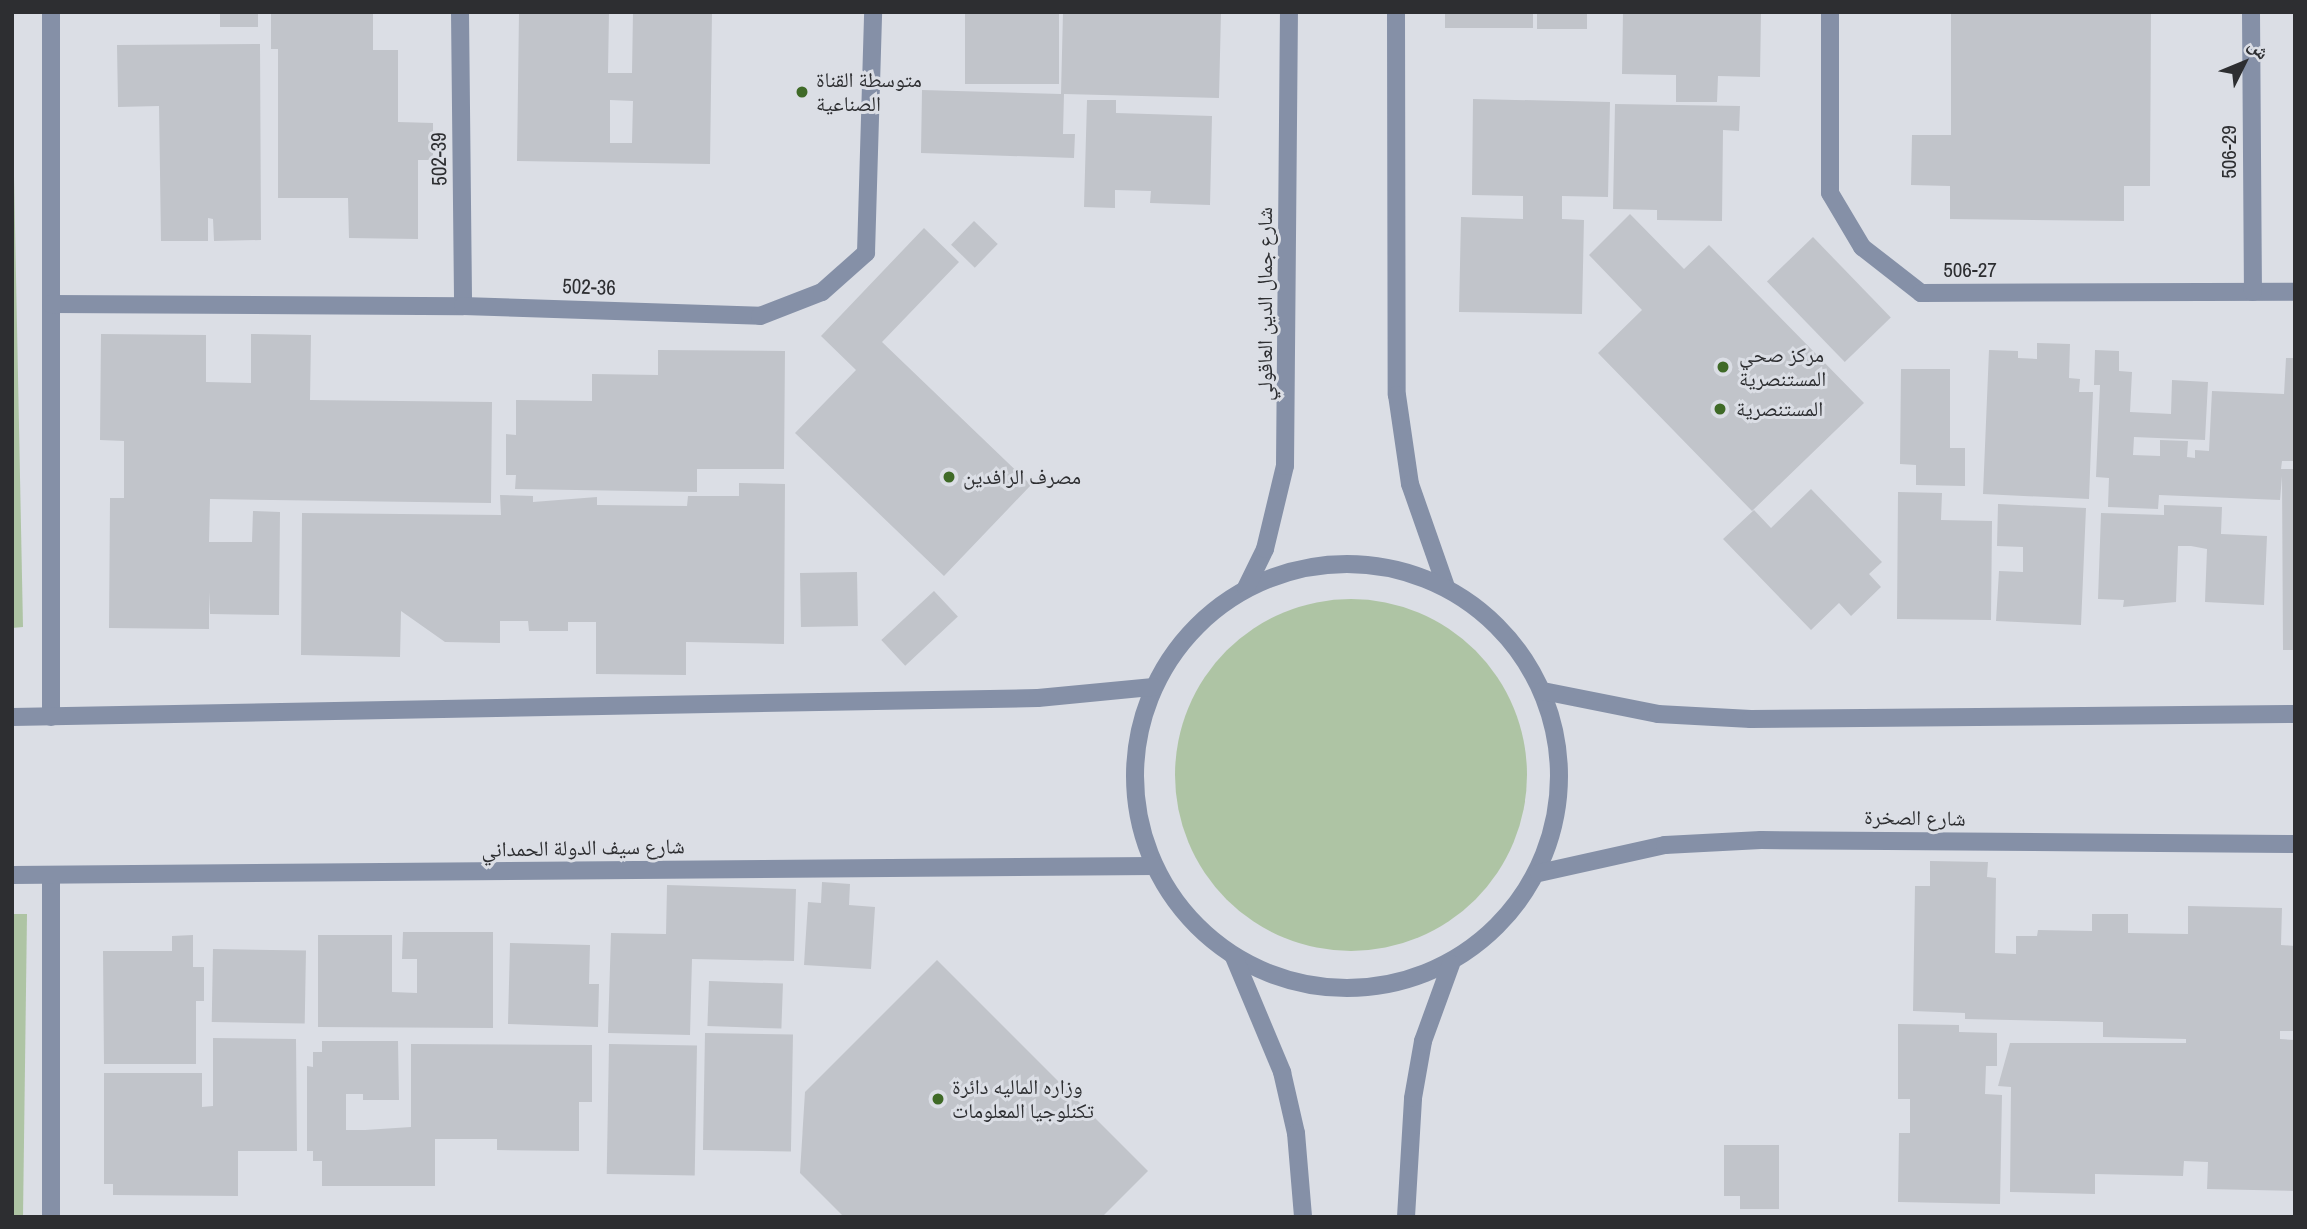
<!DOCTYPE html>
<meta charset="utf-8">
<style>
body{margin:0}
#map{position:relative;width:2307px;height:1229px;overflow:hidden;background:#dbdee5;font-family:"Archivo Narrow","Noto Naskh Arabic",sans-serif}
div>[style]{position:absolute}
.green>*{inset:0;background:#aec4a4}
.round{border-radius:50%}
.building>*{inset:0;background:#c1c4ca;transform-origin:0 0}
.minor>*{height:18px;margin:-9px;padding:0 9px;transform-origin:9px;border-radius:9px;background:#8590a7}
.tertiary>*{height:18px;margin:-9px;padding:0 9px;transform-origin:9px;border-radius:9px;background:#8590a7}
.tertiary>.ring{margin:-9px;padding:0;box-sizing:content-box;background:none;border:18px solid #8590a7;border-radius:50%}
.dots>*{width:19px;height:19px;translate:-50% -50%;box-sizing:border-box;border:4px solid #dbdee5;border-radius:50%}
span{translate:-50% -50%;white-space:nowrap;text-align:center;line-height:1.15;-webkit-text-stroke:6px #dbdee5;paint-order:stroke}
.poi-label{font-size:21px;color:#2d2e31}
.left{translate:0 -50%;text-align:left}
.street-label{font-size:21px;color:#2d2e31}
.frame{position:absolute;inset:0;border:14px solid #2d2e31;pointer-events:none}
.north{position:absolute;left:2209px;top:28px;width:70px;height:70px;-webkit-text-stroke:5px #dbdee5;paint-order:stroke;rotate:47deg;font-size:19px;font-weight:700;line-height:28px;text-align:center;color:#2d2e31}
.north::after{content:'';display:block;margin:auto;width:24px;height:32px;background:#2d2e31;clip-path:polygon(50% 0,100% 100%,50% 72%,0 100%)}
</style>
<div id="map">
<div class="green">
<div style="clip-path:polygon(12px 75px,23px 627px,12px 628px)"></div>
<div class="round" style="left:1175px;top:599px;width:352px;height:352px"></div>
<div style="clip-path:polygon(12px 914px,27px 914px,23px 1217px,12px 1217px)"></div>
</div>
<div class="building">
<div style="left:220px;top:12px;width:38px;height:15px"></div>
<div style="clip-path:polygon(271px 12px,373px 12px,373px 50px,398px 50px,398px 122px,433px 123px,433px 160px,418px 160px,418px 239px,349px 238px,348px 198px,278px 198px,278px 49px,271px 49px)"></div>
<div style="clip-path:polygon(evenodd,519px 12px,609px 12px,608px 73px,632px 73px,633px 12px,712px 12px,710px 164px,517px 161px,519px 12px,610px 100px,633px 101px,632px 143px,610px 143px,610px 100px)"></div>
<div style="left:965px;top:12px;width:94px;height:72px"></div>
<div style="clip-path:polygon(1063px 12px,1221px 12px,1219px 98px,1064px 94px,1063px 134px,1075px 134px,1074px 158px,921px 153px,922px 90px,1061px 94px)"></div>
<div style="left:1445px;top:12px;width:88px;height:16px"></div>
<div style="left:1537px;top:12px;width:50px;height:17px"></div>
<div style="clip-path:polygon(1623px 12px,1761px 12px,1760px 77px,1718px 76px,1717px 102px,1676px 102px,1676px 75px,1622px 74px)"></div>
<div style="clip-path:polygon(1951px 12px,2151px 12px,2150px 186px,2124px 186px,2124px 221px,1950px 219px,1950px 186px,1911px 185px,1912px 135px,1951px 135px)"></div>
<div style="clip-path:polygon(260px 44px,261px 240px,214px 241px,213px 219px,208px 218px,208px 241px,161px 241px,159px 106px,118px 107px,117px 45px)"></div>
<div style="clip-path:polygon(1473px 99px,1610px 102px,1608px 197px,1562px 196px,1562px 219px,1584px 220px,1582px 314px,1459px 312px,1461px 217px,1523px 219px,1523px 196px,1472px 195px)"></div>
<div style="clip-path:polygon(1087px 100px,1116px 100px,1116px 113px,1212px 116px,1210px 205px,1150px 203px,1151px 191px,1115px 190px,1115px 208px,1084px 207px)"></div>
<div style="clip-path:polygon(1615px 104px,1740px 106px,1739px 131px,1723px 130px,1722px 221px,1657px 220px,1657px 210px,1613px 209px)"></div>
<div style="clip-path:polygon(1630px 214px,1684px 269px,1709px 245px,1864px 403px,1752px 511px,1598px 353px,1642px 310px,1589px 255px)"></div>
<div style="left:974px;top:221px;width:33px;height:33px;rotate:44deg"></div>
<div style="clip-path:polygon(924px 228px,959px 262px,882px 342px,1031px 485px,944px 576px,795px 433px,856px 370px,821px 336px)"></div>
<div style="left:1813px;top:237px;width:112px;height:64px;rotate:46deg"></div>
<div style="clip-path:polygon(101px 334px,206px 335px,206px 382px,251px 383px,251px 334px,311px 335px,310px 400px,492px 402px,491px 503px,210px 499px,209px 542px,252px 542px,253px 511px,280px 512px,279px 615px,210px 614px,209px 592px,209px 629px,109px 628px,110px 498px,124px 498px,124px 441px,100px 440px)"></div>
<div style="clip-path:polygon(2037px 343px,2070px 344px,2069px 378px,2080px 379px,2079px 392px,2093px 392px,2089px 499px,1983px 494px,1989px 350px,2018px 351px,2018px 358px,2037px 359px)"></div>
<div style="clip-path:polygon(658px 350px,785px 351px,784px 469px,697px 469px,697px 492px,515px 489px,516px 475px,506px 475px,506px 434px,516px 435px,516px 400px,592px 401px,592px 374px,658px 375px)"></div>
<div style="clip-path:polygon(2095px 350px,2119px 351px,2119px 371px,2132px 372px,2130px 412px,2171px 414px,2172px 380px,2208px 382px,2205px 440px,2134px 437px,2133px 455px,2160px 456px,2160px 440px,2188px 441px,2187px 457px,2195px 458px,2195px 450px,2209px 451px,2212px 391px,2284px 394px,2286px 358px,2295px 358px,2295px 461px,2282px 461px,2281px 469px,2295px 469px,2295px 650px,2283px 650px,2282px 476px,2280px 500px,2159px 495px,2158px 509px,2108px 507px,2109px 478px,2096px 477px,2100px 385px,2094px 385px)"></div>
<div style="clip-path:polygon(1901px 369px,1950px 369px,1950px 448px,1965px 448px,1965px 486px,1916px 485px,1916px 465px,1900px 464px)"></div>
<div style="clip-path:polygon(739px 483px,785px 484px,784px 644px,686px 642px,686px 675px,596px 674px,596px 622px,568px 622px,568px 631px,529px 631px,528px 621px,500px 621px,500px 643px,445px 642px,401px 611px,400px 657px,301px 655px,302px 513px,501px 515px,500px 495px,533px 496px,533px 502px,597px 497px,597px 505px,687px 506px,688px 496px,739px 496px)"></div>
<div style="clip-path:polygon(1811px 489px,1882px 562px,1869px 574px,1881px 587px,1851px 616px,1839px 603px,1811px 630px,1723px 539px,1754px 510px,1771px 528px)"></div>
<div style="clip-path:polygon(1898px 492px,1942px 493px,1941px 520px,1992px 521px,1991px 620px,1897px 619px)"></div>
<div style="clip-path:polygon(1998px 504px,2086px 508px,2081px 625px,1996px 621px,1999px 571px,2023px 572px,2023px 547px,1997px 546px)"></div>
<div style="clip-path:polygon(2164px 505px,2222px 507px,2221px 534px,2267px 536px,2264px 605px,2205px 602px,2207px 549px,2191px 546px,2178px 546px,2176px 602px,2123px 607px,2124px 600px,2098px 599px,2101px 513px,2164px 515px)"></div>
<div style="left:857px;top:572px;width:54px;height:57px;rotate:89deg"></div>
<div style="left:934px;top:591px;width:35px;height:72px;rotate:47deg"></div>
<div style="clip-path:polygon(1930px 861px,1988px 862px,1987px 877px,1996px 878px,1995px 953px,2016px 954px,2016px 936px,2037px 936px,2038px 930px,2092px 931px,2092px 914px,2128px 914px,2128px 933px,2188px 934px,2188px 906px,2282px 908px,2281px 945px,2295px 946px,2295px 1031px,2280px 1031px,2280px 1039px,2295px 1040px,2295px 1191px,2207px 1189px,2208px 1162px,2184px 1161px,2183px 1176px,2095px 1174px,2095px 1194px,2010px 1192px,2011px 1087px,1998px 1086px,2010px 1043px,2186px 1043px,2186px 1039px,2103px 1037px,2103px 1022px,1965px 1019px,1965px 1013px,1913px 1011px,1915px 886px,1930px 886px)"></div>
<div style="clip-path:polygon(822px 882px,850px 884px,849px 905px,875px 907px,871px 969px,804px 965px,808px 902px,821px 903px)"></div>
<div style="clip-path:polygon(667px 885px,796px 889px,794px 961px,692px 959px,690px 1035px,608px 1033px,611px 933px,666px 934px)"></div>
<div style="clip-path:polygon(403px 932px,493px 932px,493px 1028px,318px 1027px,318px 935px,392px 935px,392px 992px,417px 993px,417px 959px,402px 959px)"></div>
<div style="clip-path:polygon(193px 935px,193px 967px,204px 967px,204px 1001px,196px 1001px,196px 1064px,104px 1064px,103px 951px,172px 951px,172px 936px)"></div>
<div style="clip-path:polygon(510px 943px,590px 945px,589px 984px,599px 984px,598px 1027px,508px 1024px)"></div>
<div style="left:213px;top:949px;width:93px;height:73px;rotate:1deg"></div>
<div style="clip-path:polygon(937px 960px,1148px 1171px,1102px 1217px,844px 1217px,800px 1173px,805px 1092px)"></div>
<div style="left:709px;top:981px;width:74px;height:45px;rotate:2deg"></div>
<div style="clip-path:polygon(1898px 1024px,1959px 1025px,1959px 1032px,1997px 1033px,1997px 1066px,1986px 1066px,1985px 1094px,2002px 1095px,2000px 1204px,1898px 1202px,1899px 1133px,1910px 1133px,1910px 1099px,1898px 1099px)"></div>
<div style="left:705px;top:1033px;width:88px;height:117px;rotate:1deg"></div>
<div style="clip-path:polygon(213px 1038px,296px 1039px,297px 1151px,238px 1151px,238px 1196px,113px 1195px,113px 1184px,104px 1184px,104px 1073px,202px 1073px,202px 1107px,213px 1106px)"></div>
<div style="clip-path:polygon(322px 1041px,398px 1041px,399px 1100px,363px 1100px,363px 1094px,346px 1094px,346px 1130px,365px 1130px,411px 1127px,411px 1044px,592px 1045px,592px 1102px,579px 1102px,579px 1151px,497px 1150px,497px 1139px,435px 1139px,435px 1186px,322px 1186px,322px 1161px,313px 1161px,313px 1151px,307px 1151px,307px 1066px,313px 1067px,313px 1052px,322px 1052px)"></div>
<div style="left:609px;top:1044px;width:88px;height:130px;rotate:1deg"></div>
<div style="clip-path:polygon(1724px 1145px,1779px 1145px,1779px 1209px,1740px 1209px,1740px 1196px,1724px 1196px)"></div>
</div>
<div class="minor">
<div style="left:51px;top:12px;width:705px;rotate:90deg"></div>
<div style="left:460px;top:12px;width:294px;rotate:89.4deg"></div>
<div style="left:1830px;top:12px;width:181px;rotate:90deg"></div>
<div style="left:1830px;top:193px;width:63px;rotate:59.3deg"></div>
<div style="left:1862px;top:247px;width:75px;rotate:37.9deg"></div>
<div style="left:1921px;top:293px;width:374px;rotate:-0.2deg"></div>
<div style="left:2251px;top:12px;width:280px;rotate:89.6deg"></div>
<div style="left:51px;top:304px;width:412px;rotate:0.3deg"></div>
<div style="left:463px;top:306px;width:297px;rotate:1.9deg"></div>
<div style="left:760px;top:316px;width:66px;rotate:-21.2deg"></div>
<div style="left:822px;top:292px;width:59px;rotate:-41.6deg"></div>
<div style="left:866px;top:253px;width:241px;rotate:-88.3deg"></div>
<div style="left:51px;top:876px;width:341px;rotate:90deg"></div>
</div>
<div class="tertiary">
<div style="left:1396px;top:12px;width:383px;rotate:89.9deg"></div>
<div style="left:1397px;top:395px;width:90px;rotate:81.7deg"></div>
<div style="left:1410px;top:484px;width:109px;rotate:70.7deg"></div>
<div class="ring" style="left:1135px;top:564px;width:406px;height:406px"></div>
<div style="left:1246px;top:588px;width:43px;rotate:-64deg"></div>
<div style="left:1265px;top:549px;width:85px;rotate:-76.5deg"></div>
<div style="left:1285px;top:466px;width:454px;rotate:-89.5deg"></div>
<div style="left:1543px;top:691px;width:117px;rotate:11.3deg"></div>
<div style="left:1658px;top:714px;width:93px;rotate:3.1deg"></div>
<div style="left:1751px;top:719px;width:544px;rotate:-0.53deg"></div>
<div style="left:12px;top:717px;width:1026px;rotate:-1.06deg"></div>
<div style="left:1038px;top:698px;width:116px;rotate:-5.5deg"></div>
<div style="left:1539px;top:873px;width:129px;rotate:-12.5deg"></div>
<div style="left:1665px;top:845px;width:96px;rotate:-3deg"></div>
<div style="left:1761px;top:840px;width:534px;rotate:0.43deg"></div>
<div style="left:12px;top:875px;width:1142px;rotate:-0.45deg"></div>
<div style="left:1234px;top:957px;width:125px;rotate:67.3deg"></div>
<div style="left:1282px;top:1072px;width:63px;rotate:77.1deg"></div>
<div style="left:1296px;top:1133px;width:84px;rotate:85.2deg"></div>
<div style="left:1406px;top:1217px;width:119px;rotate:-86.6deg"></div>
<div style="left:1413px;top:1098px;width:58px;rotate:-80deg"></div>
<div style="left:1423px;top:1041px;width:82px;rotate:-70deg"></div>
</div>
<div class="dots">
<div style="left:802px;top:92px;background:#3f6a27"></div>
<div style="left:1723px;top:367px;background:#3f6a27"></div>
<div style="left:1720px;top:409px;background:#3f6a27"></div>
<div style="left:949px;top:477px;background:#3f6a27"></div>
<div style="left:938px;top:1099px;background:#3f6a27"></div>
</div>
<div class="poi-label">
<span class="left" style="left:816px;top:92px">متوسطة القناة<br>الصناعية</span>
<span class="left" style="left:1739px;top:367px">مركز صحي<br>المستنصرية</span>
<span class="left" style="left:1736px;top:409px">المستنصرية</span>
<span class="left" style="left:963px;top:477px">مصرف الرافدين</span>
<span class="left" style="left:952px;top:1099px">وزاره الماليه دائرة<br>تكنلوجيا المعلومات</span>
</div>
<div class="street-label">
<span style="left:2229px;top:152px;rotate:-90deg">506-29</span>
<span style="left:439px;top:159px;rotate:-91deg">502-39</span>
<span style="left:1970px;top:270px">506-27</span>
<span style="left:589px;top:287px;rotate:2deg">502-36</span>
<span style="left:1265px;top:304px;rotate:-90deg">شارع جمال الدين العاقولي</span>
<span style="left:1915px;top:818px;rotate:1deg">شارع الصخرة</span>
<span style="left:583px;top:848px;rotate:-1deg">شارع سيف الدولة الحمداني</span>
</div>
<div class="frame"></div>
<div class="north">ش</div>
</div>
